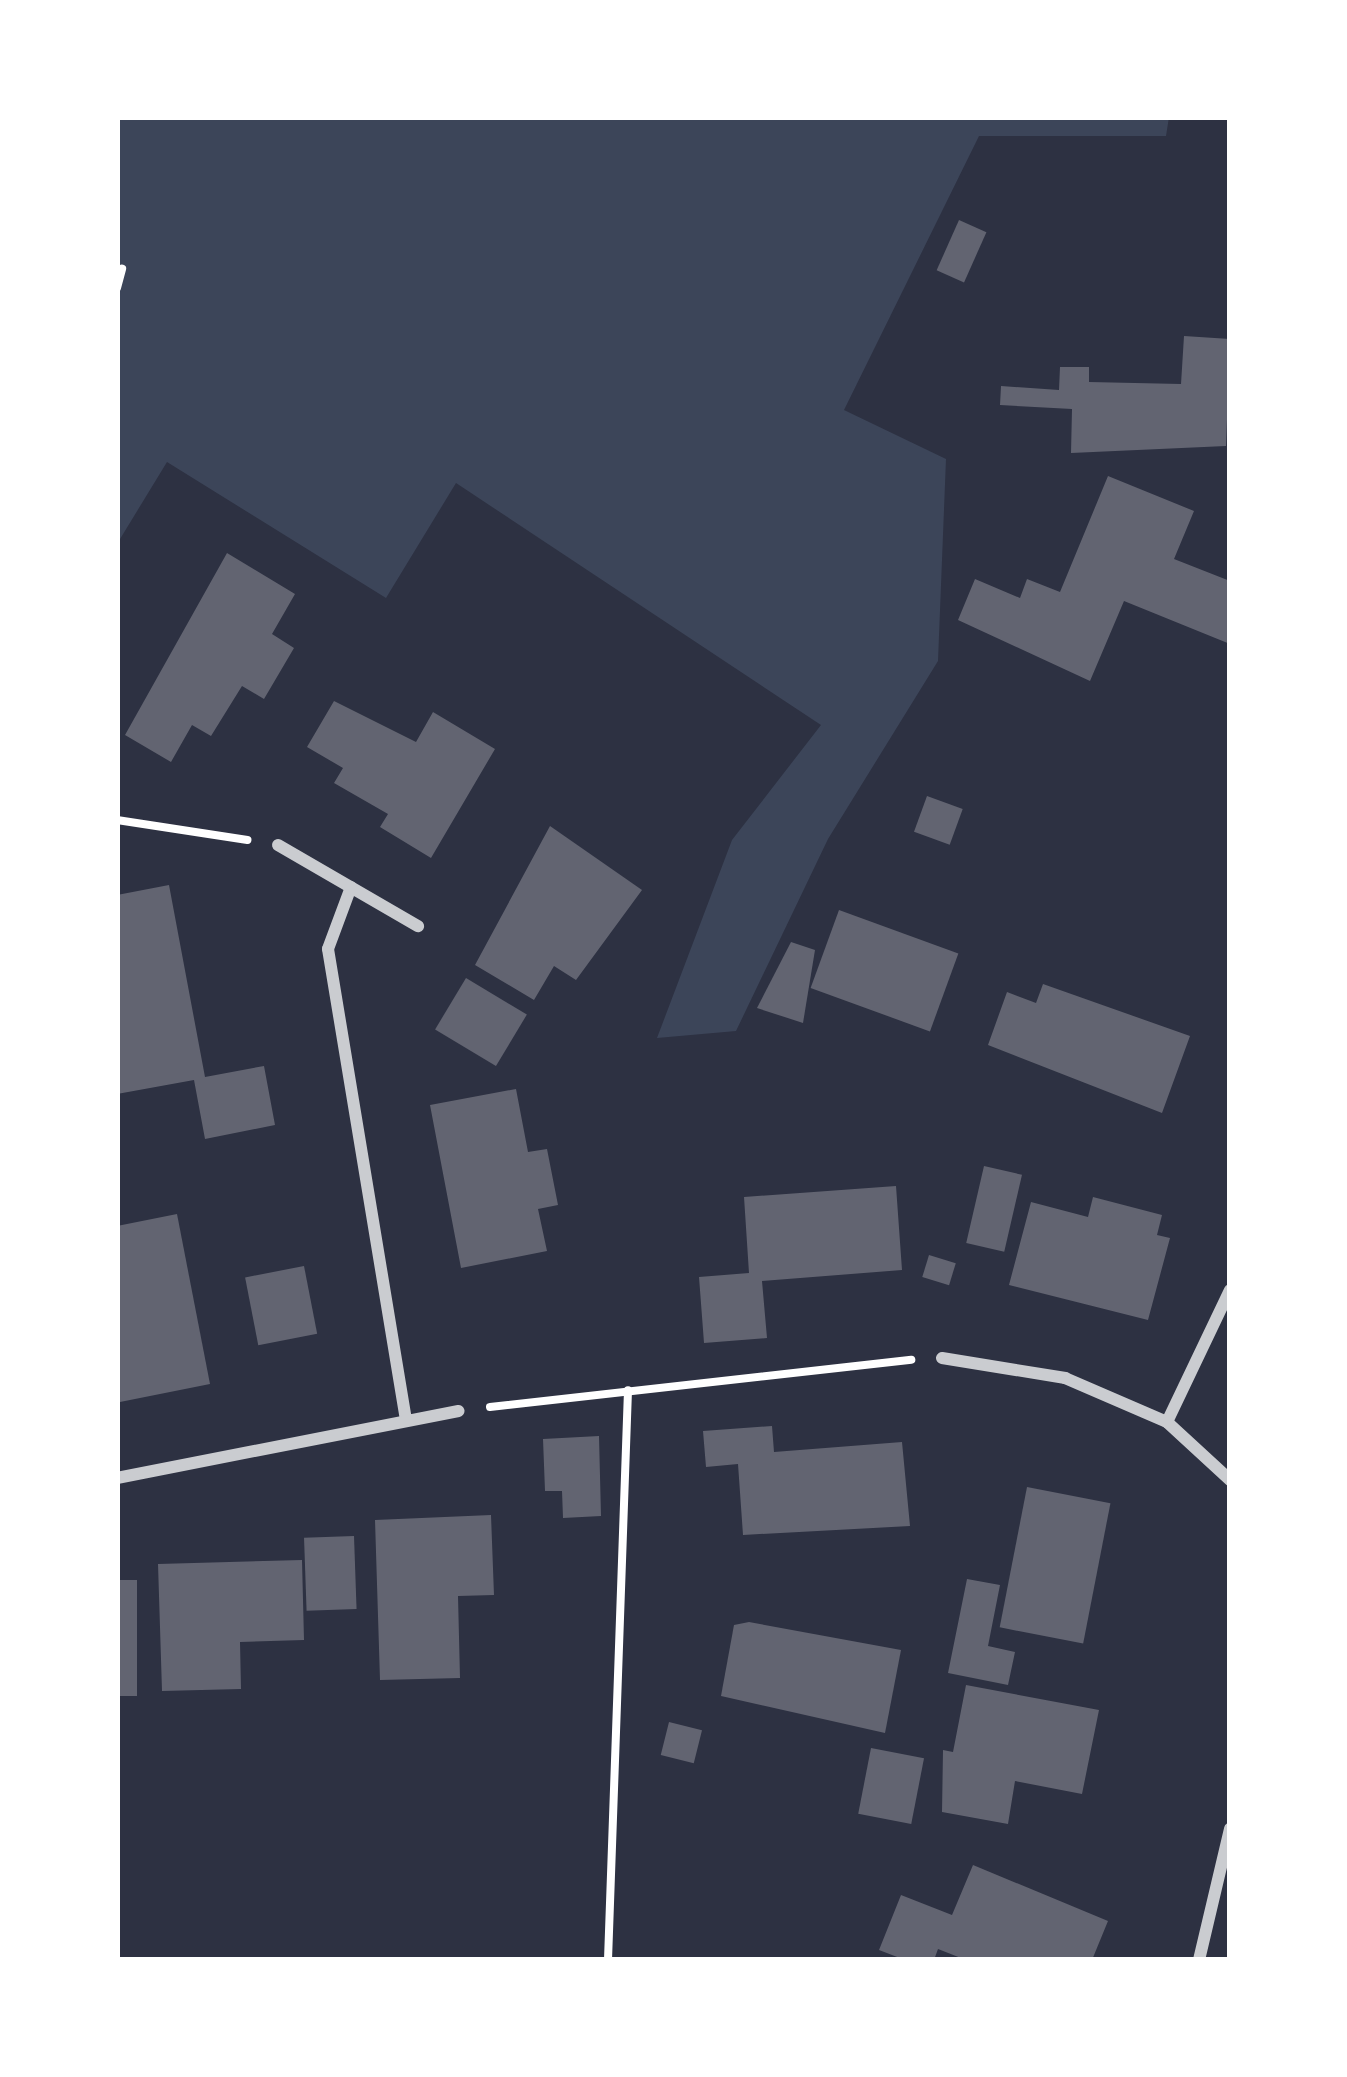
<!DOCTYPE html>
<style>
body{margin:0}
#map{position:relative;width:1347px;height:2077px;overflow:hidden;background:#2d3142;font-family:Manrope,sans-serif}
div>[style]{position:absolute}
.green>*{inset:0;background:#3c4559}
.building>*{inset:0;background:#626471;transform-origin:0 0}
.path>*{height:8px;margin:-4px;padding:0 4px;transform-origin:4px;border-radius:4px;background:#fff}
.minor>*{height:12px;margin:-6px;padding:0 6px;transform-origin:6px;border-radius:6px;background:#caccd0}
span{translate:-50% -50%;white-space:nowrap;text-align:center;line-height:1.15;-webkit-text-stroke:12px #fff;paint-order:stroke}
.frame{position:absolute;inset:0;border:120px solid #fff;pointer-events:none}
</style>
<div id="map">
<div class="green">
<div style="clip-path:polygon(117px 117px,1169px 117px,1166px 136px,979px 136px,844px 410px,946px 459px,938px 661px,828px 839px,736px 1031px,657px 1038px,732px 840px,821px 725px,456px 483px,386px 598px,167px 462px,117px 544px)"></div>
</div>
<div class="building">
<div style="left:959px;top:220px;width:30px;height:55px;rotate:24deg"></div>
<div style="clip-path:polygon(1184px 336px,1230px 339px,1226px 446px,1071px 453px,1072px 409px,1000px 405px,1001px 386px,1059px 390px,1060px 367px,1089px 367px,1089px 382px,1181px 384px)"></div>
<div style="clip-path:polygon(1108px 476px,1194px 511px,1174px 559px,1230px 581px,1230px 644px,1124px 601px,1090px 681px,958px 620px,975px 579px,1020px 598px,1027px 579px,1060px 592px)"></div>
<div style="clip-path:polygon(227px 553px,295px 594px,272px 634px,294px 648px,264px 699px,242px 686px,211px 736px,192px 725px,171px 762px,125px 735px)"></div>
<div style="clip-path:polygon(334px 701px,416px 742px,433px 712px,495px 749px,431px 858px,380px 827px,388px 814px,334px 783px,343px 768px,307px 747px)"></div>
<div style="left:927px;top:796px;width:38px;height:38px;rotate:20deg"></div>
<div style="clip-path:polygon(550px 826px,642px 890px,576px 980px,554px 966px,534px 1000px,475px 965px)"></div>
<div style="clip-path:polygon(169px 885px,205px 1077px,264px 1066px,275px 1125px,205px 1139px,194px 1080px,117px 1094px,117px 895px)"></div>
<div style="left:839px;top:910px;width:127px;height:83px;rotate:20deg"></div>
<div style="clip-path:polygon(791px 942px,815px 950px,803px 1023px,757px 1008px)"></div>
<div style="left:466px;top:978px;width:71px;height:60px;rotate:31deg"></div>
<div style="clip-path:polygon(1043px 984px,1190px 1036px,1162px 1113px,988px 1045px,1007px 992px,1036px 1003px)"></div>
<div style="clip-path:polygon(516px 1089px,528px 1152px,547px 1149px,558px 1205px,538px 1209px,547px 1251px,461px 1268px,430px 1105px)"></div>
<div style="left:984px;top:1166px;width:39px;height:79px;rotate:13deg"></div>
<div style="clip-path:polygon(896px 1186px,902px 1270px,762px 1281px,767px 1338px,704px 1343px,699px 1277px,749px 1273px,744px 1197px)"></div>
<div style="clip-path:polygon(1093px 1197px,1162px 1215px,1157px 1235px,1170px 1238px,1148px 1320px,1009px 1285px,1031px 1202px,1088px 1217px)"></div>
<div style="clip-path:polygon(177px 1214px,210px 1384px,120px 1402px,117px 1226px)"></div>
<div style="left:929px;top:1255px;width:28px;height:23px;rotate:17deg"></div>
<div style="left:304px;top:1266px;width:69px;height:60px;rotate:79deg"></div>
<div style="clip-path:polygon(772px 1426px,774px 1452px,902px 1442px,910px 1526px,743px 1535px,738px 1464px,706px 1467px,703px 1431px)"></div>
<div style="clip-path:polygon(599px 1436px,601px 1516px,563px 1518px,562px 1491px,545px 1491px,543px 1439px)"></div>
<div style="left:1027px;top:1487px;width:85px;height:143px;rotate:11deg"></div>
<div style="clip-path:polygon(491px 1515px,494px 1595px,458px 1596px,460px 1678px,380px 1680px,375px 1520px)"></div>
<div style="left:354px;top:1536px;width:73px;height:50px;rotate:88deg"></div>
<div style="clip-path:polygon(302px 1560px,304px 1640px,240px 1642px,241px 1689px,162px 1691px,158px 1564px)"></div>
<div style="clip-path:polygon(967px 1579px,1000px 1585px,988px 1646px,1015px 1652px,1008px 1685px,948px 1673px)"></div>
<div style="left:117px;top:1580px;width:20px;height:116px"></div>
<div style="clip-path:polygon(749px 1622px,901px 1650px,885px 1733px,721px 1696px,734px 1625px)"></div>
<div style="clip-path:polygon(966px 1685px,1099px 1710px,1082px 1794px,1015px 1781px,1008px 1824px,942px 1812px,943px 1750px,953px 1752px)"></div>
<div style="left:669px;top:1722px;width:34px;height:34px;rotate:14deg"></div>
<div style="left:871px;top:1748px;width:54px;height:67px;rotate:11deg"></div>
<div style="clip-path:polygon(973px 1865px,1108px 1921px,1092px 1960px,966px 1960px,938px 1949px,934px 1960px,905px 1960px,879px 1950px,901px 1895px,952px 1915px)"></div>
</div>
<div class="path">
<div style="left:117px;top:288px;width:20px;rotate:-75deg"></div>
<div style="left:117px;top:820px;width:132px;rotate:8.7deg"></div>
<div style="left:490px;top:1407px;width:424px;rotate:-6.4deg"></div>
<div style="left:608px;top:1960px;width:570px;rotate:-87.99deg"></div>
</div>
<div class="minor">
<div style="left:278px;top:845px;width:162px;rotate:30.1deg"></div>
<div style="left:351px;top:887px;width:66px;rotate:110.4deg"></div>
<div style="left:328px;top:949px;width:478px;rotate:80.6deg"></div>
<div style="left:942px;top:1358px;width:125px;rotate:9.2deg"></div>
<div style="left:1065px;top:1378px;width:111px;rotate:23.3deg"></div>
<div style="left:1167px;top:1422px;width:86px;rotate:42.6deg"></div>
<div style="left:1167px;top:1422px;width:146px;rotate:-64.5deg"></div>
<div style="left:117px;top:1478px;width:348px;rotate:-11.1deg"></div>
<div style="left:1199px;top:1960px;width:135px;rotate:-76.7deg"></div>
</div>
<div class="frame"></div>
</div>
